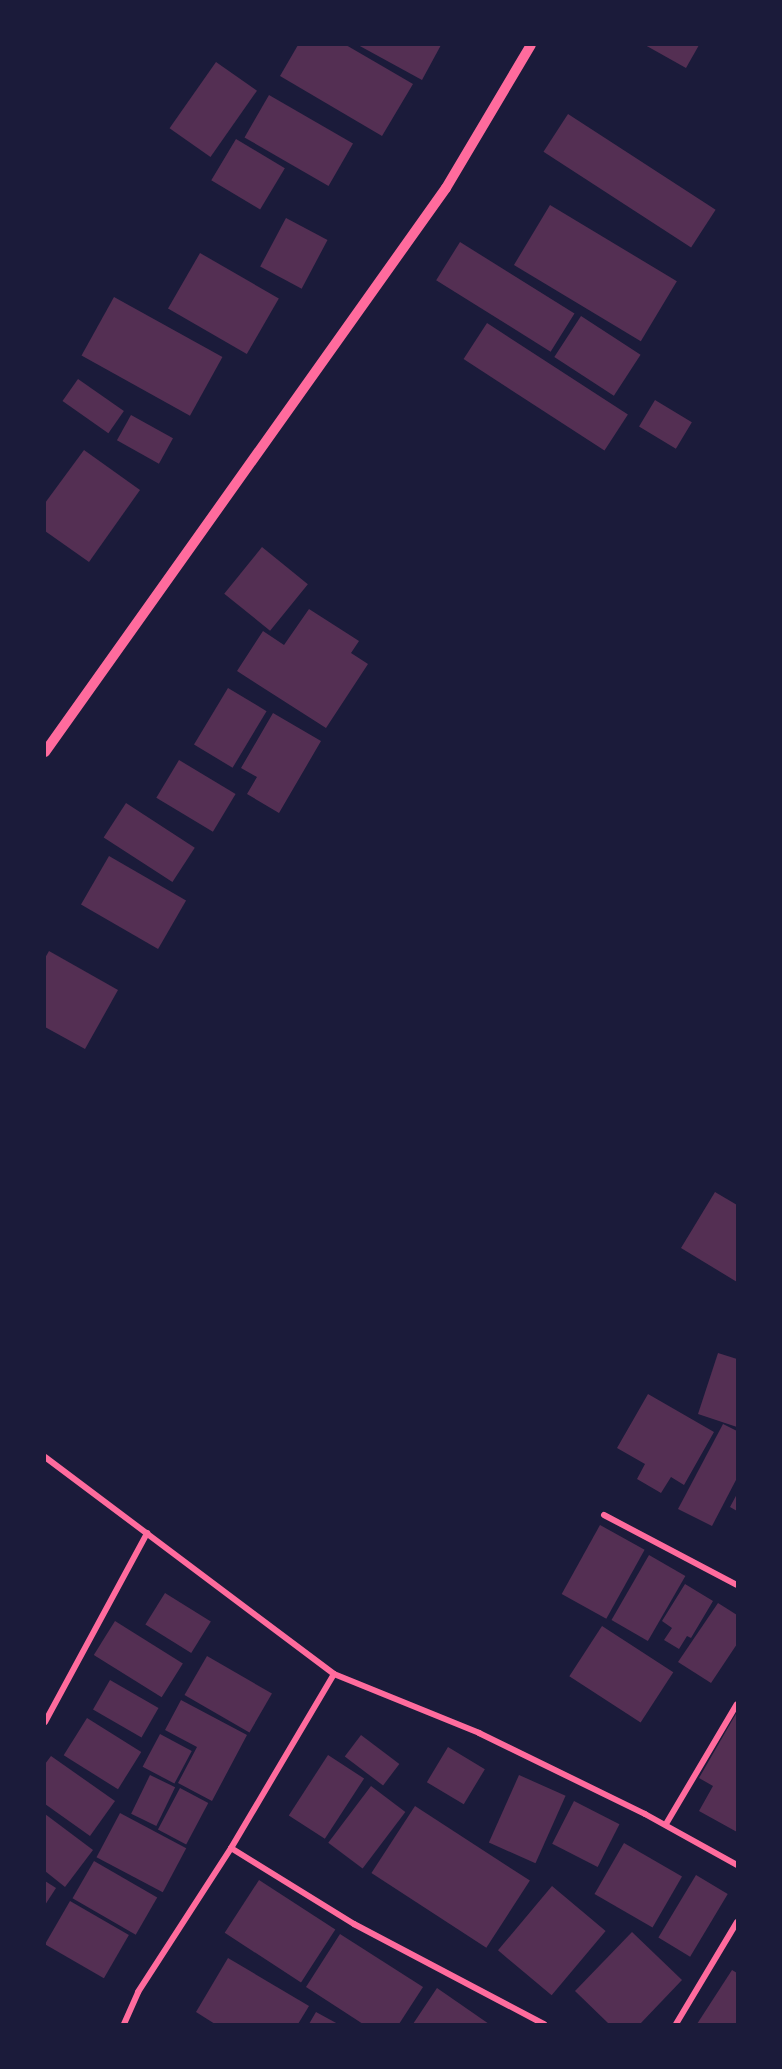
<!DOCTYPE html>
<style>
body{margin:0}
#map{position:relative;width:782px;height:2069px;overflow:hidden;background:#1b1b3a;font-family:"Work Sans",sans-serif}
div>[style]{position:absolute}
.building>*{inset:0;background:#542f53;transform-origin:0 0}
.minor>*{height:6px;margin:-3px;padding:0 3px;transform-origin:3px;border-radius:3px;background:#ff6b9d}
.tertiary>*{height:10px;margin:-5px;padding:0 5px;transform-origin:5px;border-radius:5px;background:#ff6b9d}
span{translate:-50% -50%;white-space:nowrap;text-align:center;line-height:1.15;-webkit-text-stroke:4.5px #1b1b3a;paint-order:stroke}
.frame{position:absolute;inset:0;border:46px solid #1b1b3a;pointer-events:none}
</style>
<div id="map">
<div class="building">
<div style="clip-path:polygon(298px 45px,346px 45px,413px 84px,382px 136px,280px 76px)"></div>
<div style="clip-path:polygon(358px 45px,441px 45px,422px 80px)"></div>
<div style="clip-path:polygon(645px 45px,699px 45px,686px 68px)"></div>
<div style="left:216px;top:62px;width:50px;height:81px;rotate:35deg"></div>
<div style="left:269px;top:95px;width:97px;height:49px;rotate:30deg"></div>
<div style="left:568px;top:114px;width:176px;height:45px;rotate:33deg"></div>
<div style="left:236px;top:139px;width:57px;height:48px;rotate:31deg"></div>
<div style="left:550px;top:205px;width:148px;height:70px;rotate:31deg"></div>
<div style="left:286px;top:218px;width:47px;height:55px;rotate:28deg"></div>
<div style="left:460px;top:242px;width:135px;height:45px;rotate:32deg"></div>
<div style="left:200px;top:253px;width:91px;height:64px;rotate:30deg"></div>
<div style="left:114px;top:297px;width:124px;height:67px;rotate:29deg"></div>
<div style="left:581px;top:316px;width:71px;height:49px;rotate:33deg"></div>
<div style="left:487px;top:323px;width:168px;height:43px;rotate:33deg"></div>
<div style="left:78px;top:379px;width:56px;height:27px;rotate:35deg"></div>
<div style="left:655px;top:400px;width:43px;height:31px;rotate:31deg"></div>
<div style="left:131px;top:415px;width:48px;height:29px;rotate:29deg"></div>
<div style="clip-path:polygon(84px 450px,140px 490px,89px 562px,45px 531px,45px 503px)"></div>
<div style="left:262px;top:547px;width:59px;height:60px;rotate:39deg"></div>
<div style="clip-path:polygon(309px 609px,359px 641px,351px 653px,368px 664px,326px 728px,237px 671px,263px 631px,284px 645px)"></div>
<div style="left:228px;top:688px;width:45px;height:66px;rotate:31deg"></div>
<div style="clip-path:polygon(273px 713px,321px 741px,279px 813px,247px 794px,257px 777px,241px 768px)"></div>
<div style="left:179px;top:760px;width:66px;height:44px;rotate:31deg"></div>
<div style="left:126px;top:803px;width:82px;height:41px;rotate:33deg"></div>
<div style="left:109px;top:856px;width:89px;height:56px;rotate:30deg"></div>
<div style="clip-path:polygon(49px 951px,118px 990px,85px 1049px,45px 1027px,45px 958px)"></div>
<div style="clip-path:polygon(715px 1192px,737px 1205px,737px 1282px,681px 1248px)"></div>
<div style="clip-path:polygon(718px 1353px,737px 1359px,737px 1427px,698px 1414px)"></div>
<div style="clip-path:polygon(648px 1394px,714px 1432px,684px 1485px,671px 1477px,661px 1493px,637px 1479px,645px 1464px,617px 1448px)"></div>
<div style="clip-path:polygon(723px 1424px,737px 1431px,737px 1478px,712px 1526px,678px 1509px)"></div>
<div style="clip-path:polygon(737px 1494px,737px 1511px,730px 1507px)"></div>
<div style="left:600px;top:1525px;width:51px;height:79px;rotate:29deg"></div>
<div style="left:649px;top:1555px;width:42px;height:75px;rotate:30deg"></div>
<div style="clip-path:polygon(685px 1584px,713px 1601px,691px 1638px,687px 1636px,679px 1649px,664px 1640px,672px 1628px,662px 1621px)"></div>
<div style="left:165px;top:1593px;width:54px;height:37px;rotate:32deg"></div>
<div style="clip-path:polygon(718px 1603px,737px 1615px,737px 1644px,711px 1683px,678px 1662px)"></div>
<div style="left:115px;top:1621px;width:80px;height:40px;rotate:32deg"></div>
<div style="left:602px;top:1626px;width:85px;height:60px;rotate:33deg"></div>
<div style="left:207px;top:1656px;width:75px;height:45px;rotate:30deg"></div>
<div style="left:110px;top:1680px;width:56px;height:34px;rotate:30deg"></div>
<div style="clip-path:polygon(181px 1700px,247px 1735px,212px 1801px,178px 1783px,197px 1747px,165px 1730px)"></div>
<div style="clip-path:polygon(737px 1712px,737px 1832px,699px 1811px,713px 1786px,699px 1778px)"></div>
<div style="left:87px;top:1718px;width:64px;height:44px;rotate:32deg"></div>
<div style="left:160px;top:1734px;width:36px;height:37px;rotate:28deg"></div>
<div style="left:361px;top:1735px;width:48px;height:27px;rotate:37deg"></div>
<div style="left:448px;top:1747px;width:43px;height:41px;rotate:31deg"></div>
<div style="left:328px;top:1755px;width:43px;height:72px;rotate:33deg"></div>
<div style="clip-path:polygon(51px 1756px,115px 1801px,90px 1836px,45px 1804px,45px 1764px)"></div>
<div style="left:150px;top:1775px;width:28px;height:43px;rotate:26deg"></div>
<div style="left:519px;top:1775px;width:51px;height:74px;rotate:24deg"></div>
<div style="left:371px;top:1786px;width:43px;height:71px;rotate:37deg"></div>
<div style="left:180px;top:1788px;width:32px;height:47px;rotate:28deg"></div>
<div style="left:574px;top:1801px;width:51px;height:48px;rotate:27deg"></div>
<div style="left:415px;top:1806px;width:137px;height:80px;rotate:33deg"></div>
<div style="left:120px;top:1813px;width:75px;height:50px;rotate:28deg"></div>
<div style="clip-path:polygon(45px 1814px,93px 1850px,65px 1887px,45px 1871px)"></div>
<div style="left:624px;top:1843px;width:67px;height:59px;rotate:30deg"></div>
<div style="left:94px;top:1861px;width:73px;height:43px;rotate:30deg"></div>
<div style="left:696px;top:1875px;width:37px;height:73px;rotate:31deg"></div>
<div style="left:259px;top:1880px;width:91px;height:63px;rotate:33deg"></div>
<div style="clip-path:polygon(45px 1881px,56px 1888px,45px 1905px)"></div>
<div style="left:552px;top:1886px;width:70px;height:84px;rotate:40deg"></div>
<div style="left:70px;top:1901px;width:68px;height:50px;rotate:30deg"></div>
<div style="clip-path:polygon(632px 1932px,682px 1980px,640px 2024px,609px 2024px,575px 1991px)"></div>
<div style="clip-path:polygon(340px 1934px,423px 1987px,399px 2024px,363px 2024px,306px 1987px)"></div>
<div style="clip-path:polygon(228px 1958px,309px 2006px,298px 2024px,215px 2024px,196px 2012px)"></div>
<div style="clip-path:polygon(732px 1970px,737px 1973px,737px 2024px,697px 2024px)"></div>
<div style="clip-path:polygon(437px 1988px,489px 2024px,413px 2024px)"></div>
<div style="clip-path:polygon(316px 2012px,338px 2024px,309px 2024px)"></div>
</div>
<div class="minor">
<div style="left:45px;top:1457px;width:361px;rotate:36.9deg"></div>
<div style="left:334px;top:1674px;width:157px;rotate:22.1deg"></div>
<div style="left:479px;top:1733px;width:185px;rotate:26deg"></div>
<div style="left:645px;top:1814px;width:105px;rotate:29deg"></div>
<div style="left:604px;top:1515px;width:150px;rotate:27.8deg"></div>
<div style="left:334px;top:1674px;width:202px;rotate:120.6deg"></div>
<div style="left:231px;top:1848px;width:145px;rotate:31.7deg"></div>
<div style="left:354px;top:1924px;width:215px;rotate:27.8deg"></div>
<div style="left:45px;top:1722px;width:215px;rotate:-61.6deg"></div>
<div style="left:666px;top:1824px;width:139px;rotate:-59.4deg"></div>
<div style="left:124px;top:2024px;width:35px;rotate:-66deg"></div>
<div style="left:138px;top:1992px;width:171px;rotate:-57.1deg"></div>
<div style="left:676px;top:2024px;width:119px;rotate:-59.1deg"></div>
</div>
<div class="tertiary">
<div style="left:45px;top:752px;width:692px;rotate:-54.59deg"></div>
<div style="left:446px;top:188px;width:166px;rotate:-59.3deg"></div>
</div>
<div class="frame"></div>
</div>
